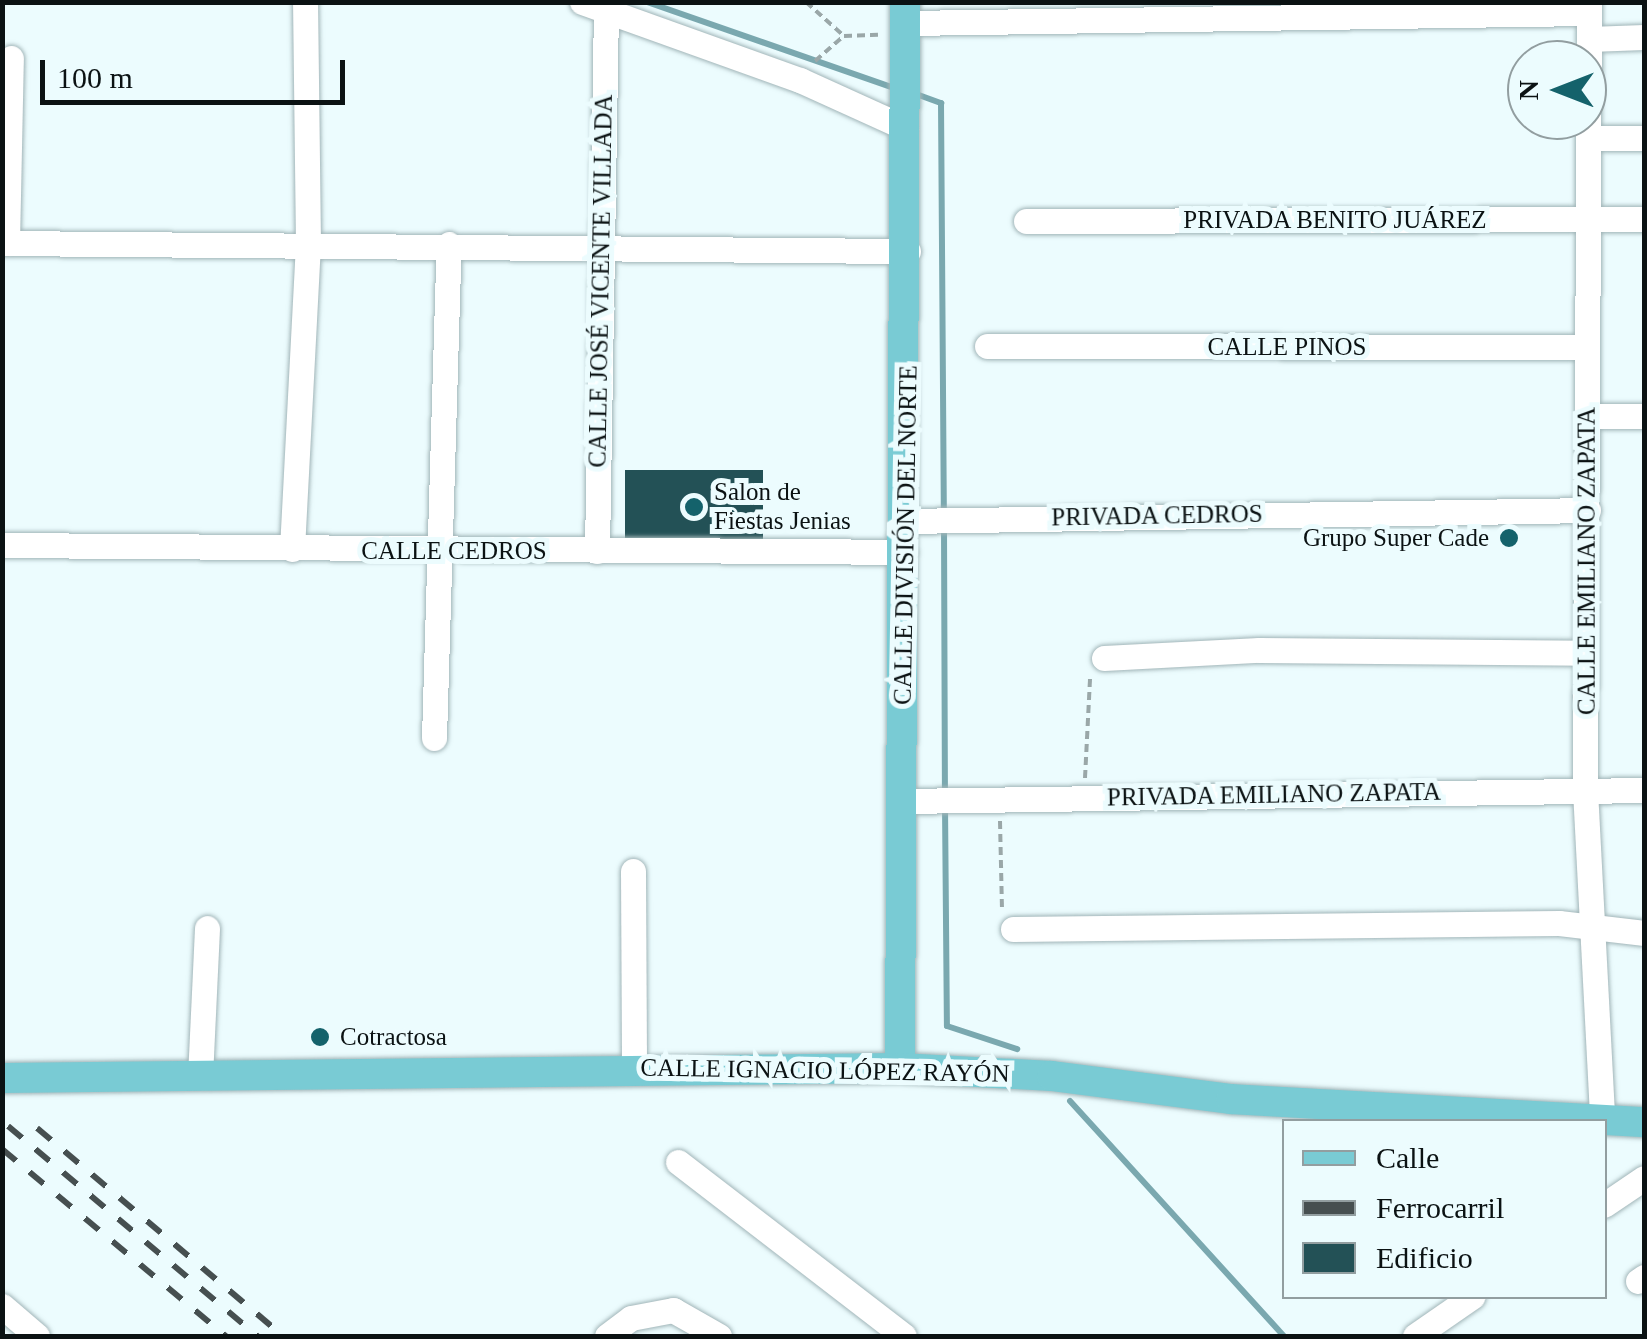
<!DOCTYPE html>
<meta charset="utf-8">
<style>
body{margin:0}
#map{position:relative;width:1647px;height:1339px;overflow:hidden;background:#ecfcfe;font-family:"Times New Roman",serif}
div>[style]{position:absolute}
.stream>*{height:6px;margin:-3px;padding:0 3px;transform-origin:3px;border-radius:3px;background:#7aa8af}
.building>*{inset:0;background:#235156;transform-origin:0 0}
.path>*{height:4px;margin-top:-2px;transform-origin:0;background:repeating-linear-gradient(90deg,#9aa7a8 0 8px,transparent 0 13px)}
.roads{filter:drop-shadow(0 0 2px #a1b5b8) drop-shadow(0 0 2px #a1b5b8)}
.minor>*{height:25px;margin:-12.5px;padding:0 12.5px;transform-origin:12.5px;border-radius:12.5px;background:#fff}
.major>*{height:30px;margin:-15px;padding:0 15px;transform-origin:15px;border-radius:15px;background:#79cbd4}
.rail>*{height:6px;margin-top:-3px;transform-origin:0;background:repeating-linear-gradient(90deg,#464f50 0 18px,transparent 0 36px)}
.dots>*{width:28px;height:28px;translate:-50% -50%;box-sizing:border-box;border:5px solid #ecfcfe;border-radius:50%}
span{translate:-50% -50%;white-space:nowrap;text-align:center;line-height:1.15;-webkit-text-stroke:10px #ecfcfe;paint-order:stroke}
.street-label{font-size:25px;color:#0b1213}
.poi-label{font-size:25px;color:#0b1213}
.left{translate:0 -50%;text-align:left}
.right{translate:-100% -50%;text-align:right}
.frame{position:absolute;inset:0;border:5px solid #0b1213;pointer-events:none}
.legend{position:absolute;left:1282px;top:1119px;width:325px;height:180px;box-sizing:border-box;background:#ecfcfe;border:2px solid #929ea0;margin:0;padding:12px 18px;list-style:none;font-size:30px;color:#0b1213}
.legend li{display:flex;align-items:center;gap:20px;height:50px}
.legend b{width:50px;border:2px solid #929ea0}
.north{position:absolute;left:1507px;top:40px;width:100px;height:100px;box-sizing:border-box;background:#ecfcfe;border:2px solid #929ea0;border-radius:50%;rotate:270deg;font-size:28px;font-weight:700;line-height:40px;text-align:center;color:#0b1213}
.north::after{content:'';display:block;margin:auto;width:35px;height:45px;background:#14626b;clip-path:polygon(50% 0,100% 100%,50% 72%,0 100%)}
.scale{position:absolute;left:40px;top:60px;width:305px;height:45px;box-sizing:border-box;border:5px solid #0b1213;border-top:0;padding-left:12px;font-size:30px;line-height:35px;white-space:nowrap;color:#0b1213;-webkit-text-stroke:8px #ecfcfe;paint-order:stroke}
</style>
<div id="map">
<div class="stream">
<div style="left:647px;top:2px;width:262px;rotate:19.2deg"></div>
<div style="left:916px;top:94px;width:27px;rotate:20deg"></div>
<div style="left:941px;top:103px;width:411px;rotate:89.6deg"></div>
<div style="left:944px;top:526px;width:268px;rotate:89.8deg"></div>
<div style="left:945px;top:806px;width:220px;rotate:89.5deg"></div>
<div style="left:947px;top:1026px;width:74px;rotate:18.2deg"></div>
<div style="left:1070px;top:1101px;width:318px;rotate:47.7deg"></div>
</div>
<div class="building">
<div style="left:763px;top:470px;width:78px;height:138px;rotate:90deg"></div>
</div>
<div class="path">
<div style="left:806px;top:2px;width:51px;rotate:41.8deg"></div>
<div style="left:844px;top:36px;width:34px;rotate:-2deg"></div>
<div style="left:815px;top:61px;width:38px;rotate:-41deg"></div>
<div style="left:1085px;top:778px;width:100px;rotate:-87.1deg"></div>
<div style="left:1000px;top:821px;width:90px;rotate:88.7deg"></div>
</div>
<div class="roads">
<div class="minor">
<div style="left:582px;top:2px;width:232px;rotate:19.7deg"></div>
<div style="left:800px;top:80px;width:116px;rotate:24.4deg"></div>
<div style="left:1589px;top:2px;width:788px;rotate:90.29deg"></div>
<div style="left:1585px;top:790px;width:328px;rotate:87deg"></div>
<div style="left:906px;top:23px;width:683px;rotate:-0.84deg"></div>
<div style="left:1589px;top:39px;width:55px;rotate:-2.1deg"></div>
<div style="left:1590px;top:138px;width:54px"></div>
<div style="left:1026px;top:221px;width:618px;rotate:-0.19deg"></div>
<div style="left:2px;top:243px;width:906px;rotate:0.51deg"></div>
<div style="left:7px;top:243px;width:185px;rotate:-88.8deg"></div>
<div style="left:987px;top:346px;width:600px;rotate:0.1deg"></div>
<div style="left:1588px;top:416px;width:56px"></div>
<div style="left:906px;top:521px;width:682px;rotate:-0.92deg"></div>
<div style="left:2px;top:545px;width:903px;rotate:0.44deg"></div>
<div style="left:292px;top:549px;width:305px;rotate:-87deg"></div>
<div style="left:308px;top:244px;width:242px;rotate:-90.7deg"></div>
<div style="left:597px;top:551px;width:540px;rotate:-89.05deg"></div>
<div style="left:1104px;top:658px;width:155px;rotate:-3deg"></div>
<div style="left:1259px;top:650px;width:327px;rotate:0.5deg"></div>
<div style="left:434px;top:738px;width:494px;rotate:-88.3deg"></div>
<div style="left:904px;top:801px;width:740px;rotate:-0.85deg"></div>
<div style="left:633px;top:871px;width:197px;rotate:89.7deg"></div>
<div style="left:1013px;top:929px;width:546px;rotate:-0.63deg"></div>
<div style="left:1559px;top:923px;width:86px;rotate:6.7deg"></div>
<div style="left:200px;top:1077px;width:149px;rotate:-87.3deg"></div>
<div style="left:678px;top:1162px;width:285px;rotate:37.6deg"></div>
<div style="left:1604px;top:1205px;width:48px;rotate:-34deg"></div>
<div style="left:1638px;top:1281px;width:7px;rotate:-34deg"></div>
<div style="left:2px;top:1306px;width:46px;rotate:40.6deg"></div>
<div style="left:607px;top:1336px;width:30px;rotate:-37deg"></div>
<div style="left:631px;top:1318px;width:43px;rotate:-10.8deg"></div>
<div style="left:673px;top:1310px;width:53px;rotate:29.5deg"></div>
<div style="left:1415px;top:1336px;width:70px;rotate:-34.6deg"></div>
</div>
<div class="major">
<div style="left:900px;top:1068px;width:1066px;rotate:-89.73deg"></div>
<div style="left:2px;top:1078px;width:898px;rotate:-0.64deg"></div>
<div style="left:900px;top:1068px;width:152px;rotate:3deg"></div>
<div style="left:1052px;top:1076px;width:180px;rotate:7.3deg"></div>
<div style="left:1231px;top:1099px;width:414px;rotate:3.2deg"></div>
</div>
</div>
<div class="rail">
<div style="left:8px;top:1126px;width:326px;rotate:40.1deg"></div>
<div style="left:37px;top:1128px;width:322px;rotate:40.2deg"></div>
<div style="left:2px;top:1149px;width:292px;rotate:39.9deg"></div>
</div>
<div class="dots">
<div style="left:694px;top:507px;background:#14626b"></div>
<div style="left:1509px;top:538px;background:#14626b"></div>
<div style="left:320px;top:1037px;background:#14626b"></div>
</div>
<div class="street-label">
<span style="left:1335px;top:220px">PRIVADA BENITO JUÁREZ</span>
<span style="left:601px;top:281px;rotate:-89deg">CALLE JOSÉ VICENTE VILLADA</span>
<span style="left:1287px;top:347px">CALLE PINOS</span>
<span style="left:1157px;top:516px;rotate:-1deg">PRIVADA CEDROS</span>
<span style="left:906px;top:535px;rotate:-89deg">CALLE DIVISIÓN DEL NORTE</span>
<span style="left:454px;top:551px">CALLE CEDROS</span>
<span style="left:1587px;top:561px;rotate:-90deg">CALLE EMILIANO ZAPATA</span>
<span style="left:1274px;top:795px;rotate:-1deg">PRIVADA EMILIANO ZAPATA</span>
<span style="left:825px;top:1071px;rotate:1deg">CALLE IGNACIO LÓPEZ RAYÓN</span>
</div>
<div class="poi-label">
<span class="left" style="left:714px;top:507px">Salon de<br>Fiestas Jenias</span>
<span class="right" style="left:1489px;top:538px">Grupo Super Cade</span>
<span class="left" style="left:340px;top:1037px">Cotractosa</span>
</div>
<div class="frame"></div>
<ul class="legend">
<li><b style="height:12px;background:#79cbd4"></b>Calle</li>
<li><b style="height:12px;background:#464f50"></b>Ferrocarril</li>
<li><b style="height:28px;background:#235156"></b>Edificio</li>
</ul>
<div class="north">N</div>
<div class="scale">100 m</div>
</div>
